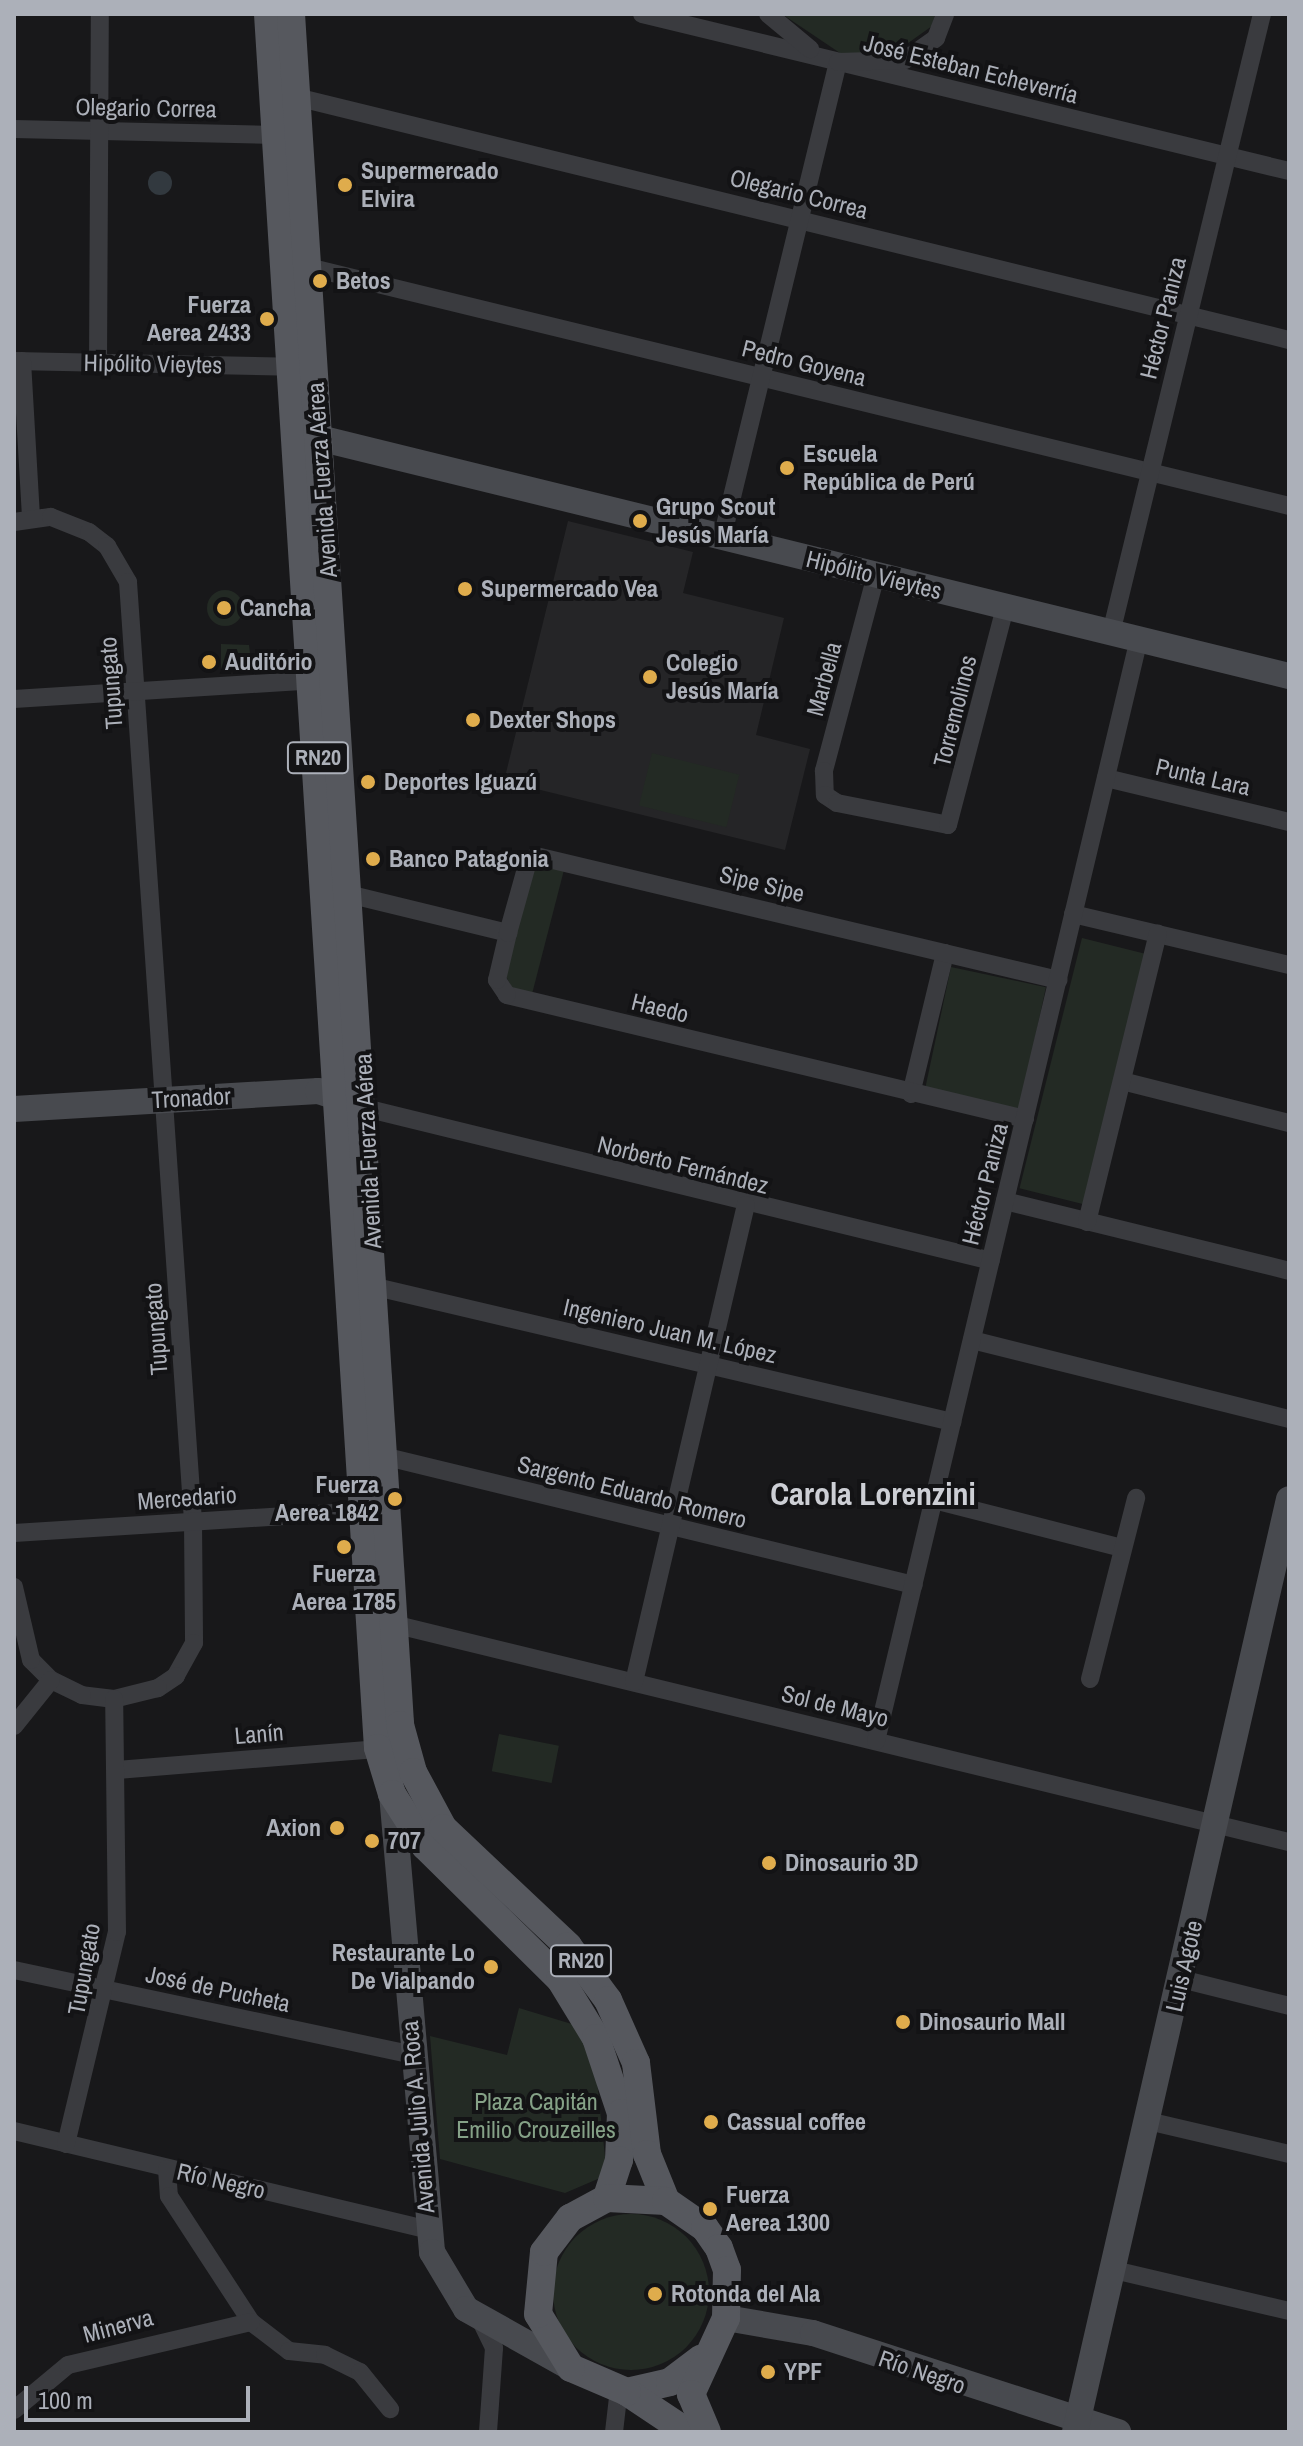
<!DOCTYPE html>
<meta charset="utf-8">
<style>
body{margin:0}
#map{position:relative;width:1303px;height:2446px;overflow:hidden;background:#18181a;font-family:"Archivo Narrow",sans-serif}
div>[style]{position:absolute}
.built>*{inset:0;background:#252527}
.green>*{inset:0;background:#232a24;transform-origin:0 0}
.round{border-radius:50%}
.water>*{inset:0;background:#32393f}
.street>*{height:18px;margin:-9px;padding:0 9px;transform-origin:9px;border-radius:9px;background:#3a3b3f}
.secondary>*{height:26px;margin:-13px;padding:0 13px;transform-origin:13px;border-radius:13px;background:#484a4f}
.primary>*{height:28px;margin:-14px;padding:0 14px;transform-origin:14px;border-radius:14px;background:#56585e}
.dots>*{width:22px;height:22px;translate:-50% -50%;box-sizing:border-box;border:4px solid #131315;border-radius:50%}
span{translate:-50% -50%;white-space:nowrap;text-align:center;line-height:1.15;-webkit-text-stroke:8px #131315;paint-order:stroke}
.shield-label span{padding:2px 6px;background:#131315;border:2px solid;border-radius:6px;-webkit-text-stroke-width:0}
.shield-label{font-size:22px;color:#acb0b9;font-weight:700}
.street-label{font-size:24px;color:#acb0b9}
.poi-label{font-size:24px;color:#acb0b9;font-weight:700}
.left{translate:0 -50%;text-align:left}
.right{translate:-100% -50%;text-align:right}
.park-label{font-size:24px;color:#85a187}
.district-label{font-size:32px;color:#cdcfd5;font-weight:700}
.frame{position:absolute;inset:0;border:16px solid #acb0b9;pointer-events:none}
.scale{position:absolute;left:24px;top:2386px;width:226px;height:36px;box-sizing:border-box;border:4px solid #acb0b9;border-top:0;padding-left:10px;font-size:24px;line-height:28px;white-space:nowrap;color:#acb0b9;-webkit-text-stroke:6px #131315;paint-order:stroke}
</style>
<div id="map">
<div class="built">
<div style="clip-path:polygon(568px 521px,693px 552px,683px 593px,784px 618px,756px 735px,810px 749px,785px 850px,504px 781px)"></div>
</div>
<div class="green">
<div style="clip-path:polygon(782px 14px,935px 14px,932px 26px,890px 56px,840px 53px)"></div>
<div class="round" style="left:207px;top:590px;width:36px;height:36px"></div>
<div style="clip-path:polygon(221px 644px,249px 645px,250px 653px,233px 655px,233px 670px,221px 669px)"></div>
<div style="left:652px;top:753px;width:90px;height:54px;rotate:14deg"></div>
<div style="clip-path:polygon(539px 863px,565px 866px,532px 994px,513px 990px,505px 974px,529px 869px)"></div>
<div style="left:1082px;top:938px;width:66px;height:258px;rotate:14deg"></div>
<div style="left:951px;top:967px;width:97px;height:125px;rotate:12deg"></div>
<div style="left:499px;top:1734px;width:61px;height:38px;rotate:11deg"></div>
<div style="clip-path:polygon(519px 2008px,575px 2025px,596px 2071px,606px 2166px,600px 2178px,565px 2193px,440px 2159px,430px 2036px,507px 2055px)"></div>
<div class="round" style="left:553px;top:2214px;width:156px;height:156px"></div>
</div>
<div class="water">
<div class="round" style="left:148px;top:171px;width:24px;height:24px"></div>
</div>
<div class="street">
<div style="left:642px;top:14px;width:666px;rotate:13.64deg"></div>
<div style="left:768px;top:14px;width:55px;rotate:39.8deg"></div>
<div style="left:296px;top:97px;width:1022px;rotate:13.75deg"></div>
<div style="left:14px;top:129px;width:262px;rotate:1.3deg"></div>
<div style="left:308px;top:267px;width:1010px;rotate:13.69deg"></div>
<div style="left:14px;top:361px;width:277px;rotate:1.2deg"></div>
<div style="left:22px;top:361px;width:155px;rotate:86.7deg"></div>
<div style="left:98px;top:363px;width:349px;rotate:-89.7deg"></div>
<div style="left:14px;top:522px;width:37px;rotate:-8deg"></div>
<div style="left:51px;top:517px;width:41px;rotate:21.5deg"></div>
<div style="left:89px;top:532px;width:23px;rotate:38deg"></div>
<div style="left:107px;top:546px;width:42px;rotate:59.7deg"></div>
<div style="left:128px;top:582px;width:942px;rotate:86.04deg"></div>
<div style="left:193px;top:1522px;width:121px;rotate:89.5deg"></div>
<div style="left:194px;top:1643px;width:38px;rotate:119deg"></div>
<div style="left:176px;top:1676px;width:22px;rotate:146deg"></div>
<div style="left:158px;top:1688px;width:45px;rotate:166deg"></div>
<div style="left:114px;top:1699px;width:32px;rotate:-173deg"></div>
<div style="left:82px;top:1695px;width:34px;rotate:-154deg"></div>
<div style="left:51px;top:1680px;width:28px;rotate:-135deg"></div>
<div style="left:31px;top:1660px;width:75px;rotate:-103.1deg"></div>
<div style="left:722px;top:538px;width:490px;rotate:-76.3deg"></div>
<div style="left:838px;top:62px;width:67px;rotate:-1.7deg"></div>
<div style="left:905px;top:60px;width:38px;rotate:-35deg"></div>
<div style="left:936px;top:38px;width:26px;rotate:-69deg"></div>
<div style="left:876px;top:575px;width:203px;rotate:104.9deg"></div>
<div style="left:824px;top:771px;width:24px;rotate:88deg"></div>
<div style="left:825px;top:795px;width:14px;rotate:34deg"></div>
<div style="left:837px;top:803px;width:113px;rotate:11.2deg"></div>
<div style="left:948px;top:825px;width:225px;rotate:-75.3deg"></div>
<div style="left:1111px;top:633px;width:637px;rotate:-76.29deg"></div>
<div style="left:14px;top:699px;width:300px;rotate:-3.6deg"></div>
<div style="left:1106px;top:778px;width:188px;rotate:13.5deg"></div>
<div style="left:352px;top:895px;width:161px;rotate:13.7deg"></div>
<div style="left:1073px;top:914px;width:222px;rotate:13.3deg"></div>
<div style="left:1122px;top:1081px;width:172px;rotate:14.1deg"></div>
<div style="left:911px;top:1094px;width:145px;rotate:-76.4deg"></div>
<div style="left:365px;top:1108px;width:644px;rotate:13.73deg"></div>
<div style="left:1025px;top:1119px;width:533px;rotate:-166.54deg"></div>
<div style="left:507px;top:995px;width:18px;rotate:-124deg"></div>
<div style="left:497px;top:980px;width:48px;rotate:-76.8deg"></div>
<div style="left:508px;top:933px;width:71px;rotate:-74.4deg"></div>
<div style="left:527px;top:865px;width:13px;rotate:-45deg"></div>
<div style="left:536px;top:856px;width:537px;rotate:13.36deg"></div>
<div style="left:1005px;top:1201px;width:292px;rotate:13.8deg"></div>
<div style="left:1087px;top:1222px;width:297px;rotate:-76.2deg"></div>
<div style="left:376px;top:1287px;width:592px;rotate:13.19deg"></div>
<div style="left:972px;top:1340px;width:327px;rotate:14deg"></div>
<div style="left:387px;top:1457px;width:542px;rotate:13.65deg"></div>
<div style="left:934px;top:1500px;width:194px;rotate:14.3deg"></div>
<div style="left:14px;top:1533px;width:351px;rotate:-3.6deg"></div>
<div style="left:385px;top:1622px;width:930px;rotate:13.68deg"></div>
<div style="left:1090px;top:1679px;width:187px;rotate:-75.7deg"></div>
<div style="left:634px;top:1682px;width:490px;rotate:-76.8deg"></div>
<div style="left:14px;top:1726px;width:59px;rotate:-51.2deg"></div>
<div style="left:876px;top:1741px;width:1133px;rotate:-76.58deg"></div>
<div style="left:117px;top:1770px;width:273px;rotate:-4.6deg"></div>
<div style="left:14px;top:1970px;width:408px;rotate:12deg"></div>
<div style="left:1181px;top:1979px;width:111px;rotate:14deg"></div>
<div style="left:1148px;top:2121px;width:145px;rotate:13.2deg"></div>
<div style="left:14px;top:2131px;width:426px;rotate:13.4deg"></div>
<div style="left:66px;top:2144px;width:218px;rotate:-76.5deg"></div>
<div style="left:117px;top:1932px;width:233px;rotate:-90.7deg"></div>
<div style="left:167px;top:2169px;width:27px;rotate:86deg"></div>
<div style="left:169px;top:2196px;width:150px;rotate:56.9deg"></div>
<div style="left:251px;top:2322px;width:48px;rotate:37.3deg"></div>
<div style="left:289px;top:2351px;width:36px;rotate:6deg"></div>
<div style="left:325px;top:2355px;width:39px;rotate:26deg"></div>
<div style="left:360px;top:2372px;width:48px;rotate:51deg"></div>
<div style="left:1114px;top:2270px;width:180px;rotate:13.2deg"></div>
<div style="left:480px;top:2319px;width:32px;rotate:64deg"></div>
<div style="left:494px;top:2348px;width:84px;rotate:94.1deg"></div>
<div style="left:14px;top:2410px;width:70px;rotate:-39.8deg"></div>
<div style="left:68px;top:2365px;width:188px;rotate:-13.2deg"></div>
<div style="left:614px;top:2432px;width:43px;rotate:-83.4deg"></div>
</div>
<div class="secondary">
<div style="left:319px;top:438px;width:999px;rotate:13.79deg"></div>
<div style="left:14px;top:1109px;width:305px;rotate:-3.4deg"></div>
<div style="left:318px;top:1091px;width:39px;rotate:18deg"></div>
<div style="left:392px;top:1794px;width:460px;rotate:85deg"></div>
<div style="left:432px;top:2252px;width:66px;rotate:59.2deg"></div>
<div style="left:466px;top:2309px;width:120px;rotate:29.3deg"></div>
<div style="left:726px;top:2318px;width:88px;rotate:9.8deg"></div>
<div style="left:813px;top:2333px;width:321px;rotate:18deg"></div>
<div style="left:1075px;top:2432px;width:957px;rotate:-77.08deg"></div>
</div>
<div class="primary">
<div style="left:268px;top:14px;width:1737px;rotate:86.37deg"></div>
<div style="left:378px;top:1748px;width:48px;rotate:73.1deg"></div>
<div style="left:392px;top:1794px;width:62px;rotate:57.6deg"></div>
<div style="left:425px;top:1846px;width:190px;rotate:44.6deg"></div>
<div style="left:560px;top:1979px;width:69px;rotate:58.6deg"></div>
<div style="left:596px;top:2038px;width:79px;rotate:71.6deg"></div>
<div style="left:621px;top:2113px;width:47px;rotate:92.4deg"></div>
<div style="left:619px;top:2160px;width:40px;rotate:108deg"></div>
<div style="left:291px;top:14px;width:1714px;rotate:86.35deg"></div>
<div style="left:400px;top:1725px;width:49px;rotate:74.5deg"></div>
<div style="left:413px;top:1772px;width:64px;rotate:61.8deg"></div>
<div style="left:443px;top:1828px;width:172px;rotate:43.3deg"></div>
<div style="left:568px;top:1946px;width:67px;rotate:53.5deg"></div>
<div style="left:608px;top:2000px;width:69px;rotate:66deg"></div>
<div style="left:636px;top:2063px;width:92px;rotate:83.1deg"></div>
<div style="left:647px;top:2154px;width:51px;rotate:68deg"></div>
<div style="left:627px;top:2392px;width:44px;rotate:-13.1deg"></div>
<div style="left:670px;top:2382px;width:39px;rotate:-37deg"></div>
<div style="left:687px;top:2432px;width:72px;rotate:-146.3deg"></div>
<div style="left:627px;top:2392px;width:61px;rotate:-156.8deg"></div>
<div style="left:571px;top:2368px;width:63px;rotate:-121.4deg"></div>
<div style="left:538px;top:2314px;width:62px;rotate:-84.5deg"></div>
<div style="left:544px;top:2252px;width:43px;rotate:-52.6deg"></div>
<div style="left:570px;top:2218px;width:42px;rotate:-28.4deg"></div>
<div style="left:607px;top:2198px;width:59px;rotate:2.9deg"></div>
<div style="left:666px;top:2201px;width:47px;rotate:34.7deg"></div>
<div style="left:705px;top:2228px;width:24px;rotate:55deg"></div>
<div style="left:719px;top:2248px;width:23px;rotate:70deg"></div>
<div style="left:727px;top:2270px;width:48px;rotate:91.2deg"></div>
<div style="left:726px;top:2318px;width:84px;rotate:114.7deg"></div>
<div style="left:691px;top:2394px;width:41px;rotate:67.2deg"></div>
</div>
<div class="dots">
<div style="left:345px;top:185px;background:#dfac4c"></div>
<div style="left:320px;top:281px;background:#dfac4c"></div>
<div style="left:267px;top:319px;background:#dfac4c"></div>
<div style="left:787px;top:468px;background:#dfac4c"></div>
<div style="left:640px;top:521px;background:#dfac4c"></div>
<div style="left:465px;top:589px;background:#dfac4c"></div>
<div style="left:224px;top:608px;background:#dfac4c"></div>
<div style="left:209px;top:662px;background:#dfac4c"></div>
<div style="left:650px;top:677px;background:#dfac4c"></div>
<div style="left:473px;top:720px;background:#dfac4c"></div>
<div style="left:368px;top:782px;background:#dfac4c"></div>
<div style="left:373px;top:859px;background:#dfac4c"></div>
<div style="left:395px;top:1499px;background:#dfac4c"></div>
<div style="left:344px;top:1547px;background:#dfac4c"></div>
<div style="left:337px;top:1828px;background:#dfac4c"></div>
<div style="left:372px;top:1841px;background:#dfac4c"></div>
<div style="left:769px;top:1863px;background:#dfac4c"></div>
<div style="left:491px;top:1967px;background:#dfac4c"></div>
<div style="left:903px;top:2022px;background:#dfac4c"></div>
<div style="left:711px;top:2122px;background:#dfac4c"></div>
<div style="left:710px;top:2209px;background:#dfac4c"></div>
<div style="left:655px;top:2294px;background:#dfac4c"></div>
<div style="left:768px;top:2372px;background:#dfac4c"></div>
</div>
<div class="shield-label">
<span style="left:318px;top:758px">RN20</span>
<span style="left:581px;top:1961px">RN20</span>
</div>
<div class="street-label">
<span style="left:971px;top:69px;rotate:14deg">José Esteban Echeverría</span>
<span style="left:146px;top:108px;rotate:1deg">Olegario Correa</span>
<span style="left:799px;top:194px;rotate:14deg">Olegario Correa</span>
<span style="left:1163px;top:318px;rotate:-76deg">Héctor Paniza</span>
<span style="left:804px;top:363px;rotate:14deg">Pedro Goyena</span>
<span style="left:153px;top:364px;rotate:1deg">Hipólito Vieytes</span>
<span style="left:322px;top:480px;rotate:-94deg">Avenida Fuerza Aérea</span>
<span style="left:874px;top:575px;rotate:14deg">Hipólito Vieytes</span>
<span style="left:824px;top:679px;rotate:-75deg">Marbella</span>
<span style="left:111px;top:683px;rotate:-94deg">Tupungato</span>
<span style="left:955px;top:711px;rotate:-76deg">Torremolinos</span>
<span style="left:1203px;top:777px;rotate:13deg">Punta Lara</span>
<span style="left:762px;top:884px;rotate:14deg">Sipe Sipe</span>
<span style="left:660px;top:1008px;rotate:14deg">Haedo</span>
<span style="left:191px;top:1098px;rotate:-3deg">Tronador</span>
<span style="left:368px;top:1151px;rotate:-93deg">Avenida Fuerza Aérea</span>
<span style="left:683px;top:1165px;rotate:14deg">Norberto Fernández</span>
<span style="left:985px;top:1184px;rotate:-76deg">Héctor Paniza</span>
<span style="left:156px;top:1329px;rotate:-94deg">Tupungato</span>
<span style="left:670px;top:1331px;rotate:13deg">Ingeniero Juan M. López</span>
<span style="left:632px;top:1492px;rotate:14deg">Sargento Eduardo Romero</span>
<span style="left:187px;top:1498px;rotate:-4deg">Mercedario</span>
<span style="left:835px;top:1706px;rotate:14deg">Sol de Mayo</span>
<span style="left:259px;top:1734px;rotate:-5deg">Lanín</span>
<span style="left:1184px;top:1966px;rotate:-77deg">Luis Agote</span>
<span style="left:84px;top:1969px;rotate:-80deg">Tupungato</span>
<span style="left:218px;top:1989px;rotate:12deg">José de Pucheta</span>
<span style="left:418px;top:2117px;rotate:-95deg">Avenida Julio A. Roca</span>
<span style="left:221px;top:2181px;rotate:13deg">Río Negro</span>
<span style="left:118px;top:2326px;rotate:-15deg">Minerva</span>
<span style="left:922px;top:2372px;rotate:19deg">Río Negro</span>
</div>
<div class="poi-label">
<span class="left" style="left:361px;top:185px">Supermercado<br>Elvira</span>
<span class="left" style="left:336px;top:281px">Betos</span>
<span class="right" style="left:251px;top:319px">Fuerza<br>Aerea 2433</span>
<span class="left" style="left:803px;top:468px">Escuela<br>República de Perú</span>
<span class="left" style="left:656px;top:521px">Grupo Scout<br>Jesús María</span>
<span class="left" style="left:481px;top:589px">Supermercado Vea</span>
<span class="left" style="left:240px;top:608px">Cancha</span>
<span class="left" style="left:225px;top:662px">Auditório</span>
<span class="left" style="left:666px;top:677px">Colegio<br>Jesús María</span>
<span class="left" style="left:489px;top:720px">Dexter Shops</span>
<span class="left" style="left:384px;top:782px">Deportes Iguazú</span>
<span class="left" style="left:389px;top:859px">Banco Patagonia</span>
<span class="right" style="left:379px;top:1499px">Fuerza<br>Aerea 1842</span>
<span style="left:344px;top:1588px">Fuerza<br>Aerea 1785</span>
<span class="right" style="left:321px;top:1828px">Axion</span>
<span class="left" style="left:388px;top:1841px">707</span>
<span class="left" style="left:785px;top:1863px">Dinosaurio 3D</span>
<span class="right" style="left:475px;top:1967px">Restaurante Lo<br>De Vialpando</span>
<span class="left" style="left:919px;top:2022px">Dinosaurio Mall</span>
<span class="left" style="left:727px;top:2122px">Cassual coffee</span>
<span class="left" style="left:726px;top:2209px">Fuerza<br>Aerea 1300</span>
<span class="left" style="left:671px;top:2294px">Rotonda del Ala</span>
<span class="left" style="left:784px;top:2372px">YPF</span>
</div>
<div class="park-label">
<span style="left:536px;top:2116px">Plaza Capitán<br>Emilio Crouzeilles</span>
</div>
<div class="district-label">
<span style="left:873px;top:1494px">Carola Lorenzini</span>
</div>
<div class="frame"></div>
<div class="scale">100 m</div>
</div>
